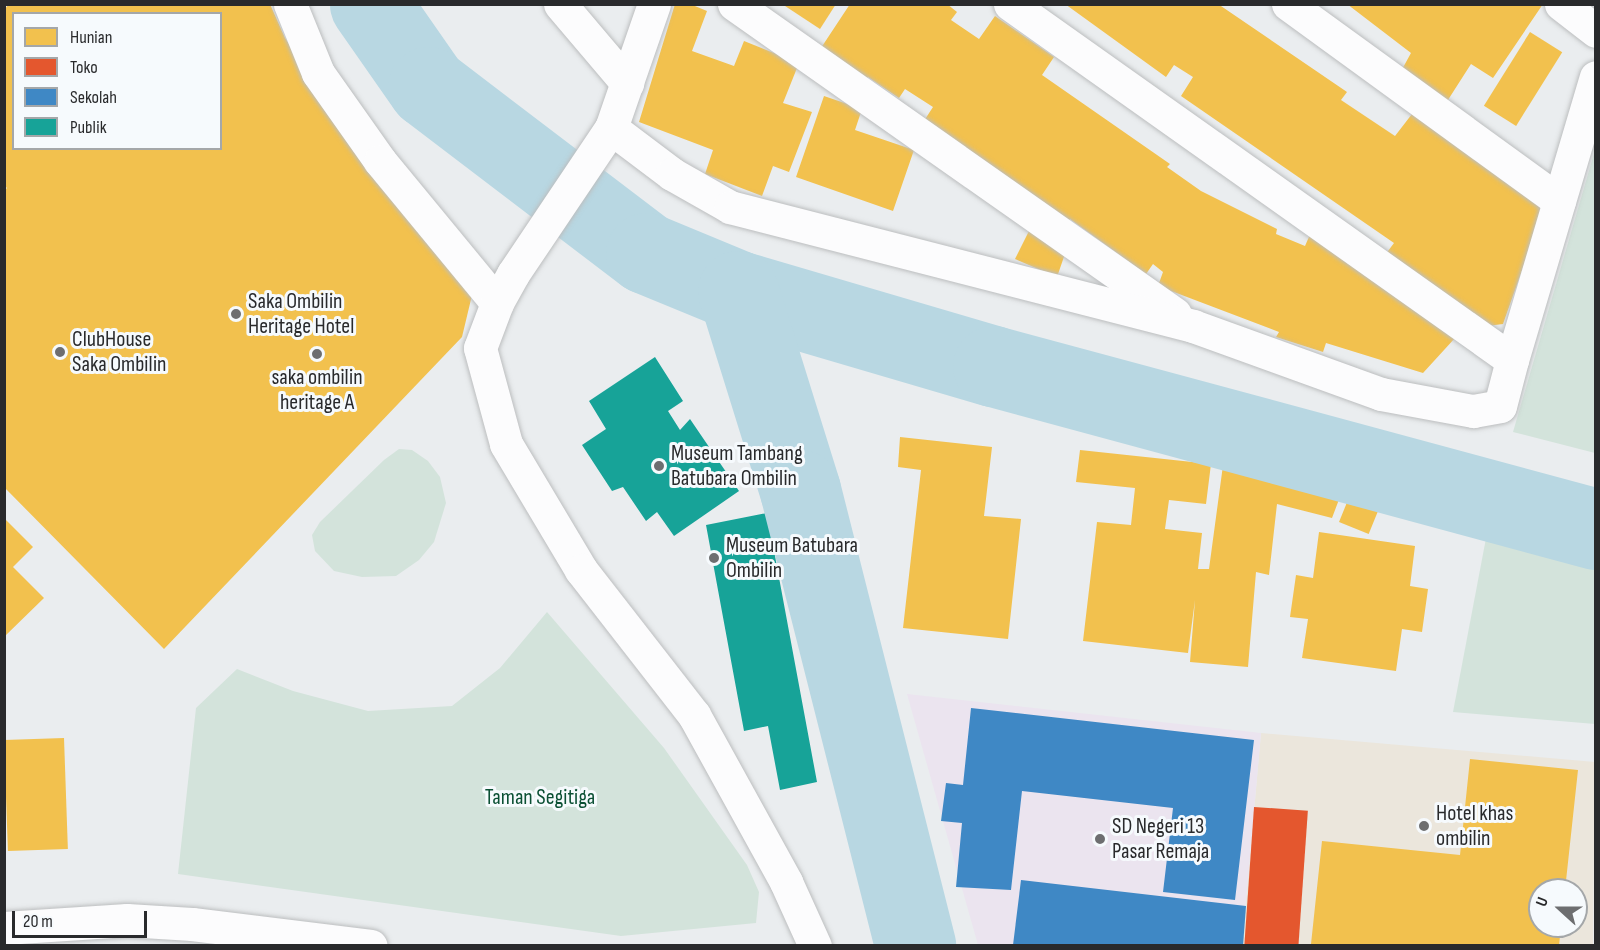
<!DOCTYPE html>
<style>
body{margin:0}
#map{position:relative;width:1600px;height:950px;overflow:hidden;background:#eaedef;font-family:"Sofia Sans Condensed",sans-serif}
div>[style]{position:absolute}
.commercial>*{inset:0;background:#ebe6dc}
.education>*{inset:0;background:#ebe4ef}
.green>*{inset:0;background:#d3e3db}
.homes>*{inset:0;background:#f2c14e;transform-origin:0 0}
.shops>*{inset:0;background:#e4572e;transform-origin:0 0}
.schools>*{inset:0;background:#3f88c5}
.public>*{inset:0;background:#17a398}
.river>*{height:81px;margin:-40.5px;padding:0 40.5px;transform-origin:40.5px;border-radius:40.5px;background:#b8d7e2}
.roads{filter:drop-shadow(0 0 2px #bcbebf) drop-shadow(0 0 2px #bcbebf)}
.minor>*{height:33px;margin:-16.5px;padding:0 16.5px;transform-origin:16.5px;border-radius:16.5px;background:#fcfcfd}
.major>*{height:33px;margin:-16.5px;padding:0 16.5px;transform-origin:16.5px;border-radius:16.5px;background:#fcfcfd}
.dots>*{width:16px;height:16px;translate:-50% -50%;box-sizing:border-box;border:3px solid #f6fafd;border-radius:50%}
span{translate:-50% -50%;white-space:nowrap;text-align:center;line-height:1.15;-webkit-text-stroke:6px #f6fafd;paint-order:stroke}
.poi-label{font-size:22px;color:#292a2c}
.left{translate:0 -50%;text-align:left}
.park-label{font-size:22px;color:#0b5034}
.frame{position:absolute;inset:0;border:6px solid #292a2c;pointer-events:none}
.legend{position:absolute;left:12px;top:12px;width:210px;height:138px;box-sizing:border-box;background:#f6fafd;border:2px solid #a4a7a9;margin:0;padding:8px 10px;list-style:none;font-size:18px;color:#292a2c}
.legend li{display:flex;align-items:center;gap:12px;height:30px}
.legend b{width:30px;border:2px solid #a4a7a9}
.north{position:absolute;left:1528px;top:878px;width:60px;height:60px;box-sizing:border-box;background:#f6fafd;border:2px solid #a4a7a9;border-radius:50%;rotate:291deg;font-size:16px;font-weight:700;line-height:24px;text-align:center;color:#292a2c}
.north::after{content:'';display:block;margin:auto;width:21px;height:27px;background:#6d6e70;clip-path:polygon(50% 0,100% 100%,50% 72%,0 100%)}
.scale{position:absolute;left:12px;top:911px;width:135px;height:27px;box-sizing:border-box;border:3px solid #292a2c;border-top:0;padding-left:8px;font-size:18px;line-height:21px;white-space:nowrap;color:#292a2c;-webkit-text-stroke:4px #f6fafd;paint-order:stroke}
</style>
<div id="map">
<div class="commercial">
<div style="clip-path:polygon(evenodd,1261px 733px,1595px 762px,1593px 945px,1242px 946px,1261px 733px,1540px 890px,1576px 890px,1576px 926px,1540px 926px,1540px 890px)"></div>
</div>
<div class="education">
<div style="clip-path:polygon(907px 694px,1261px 733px,1242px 945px,978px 945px)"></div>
</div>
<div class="green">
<div style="clip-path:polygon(1595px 150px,1595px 453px,1513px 432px)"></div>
<div style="clip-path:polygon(399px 449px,412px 450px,428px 461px,440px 477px,446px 503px,434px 542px,419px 560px,396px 576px,362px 577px,334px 571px,315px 551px,312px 535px,320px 522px,384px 460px)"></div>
<div style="clip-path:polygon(1487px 533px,1595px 567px,1595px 724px,1453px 712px)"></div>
<div style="clip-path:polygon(547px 612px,664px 748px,747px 865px,759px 892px,756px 923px,621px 936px,178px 874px,196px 708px,237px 669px,293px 691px,368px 711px,452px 706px,500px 668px)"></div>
</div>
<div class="homes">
<div style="clip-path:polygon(evenodd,9px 4px,270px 4px,285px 38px,349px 134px,473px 291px,462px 337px,164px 649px,4px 487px,4px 191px,7px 188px,4px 185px,4px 10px,9px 4px,14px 14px,220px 14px,220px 148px,14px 148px,14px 14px)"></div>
<div style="clip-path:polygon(675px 4px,690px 4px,707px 11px,692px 51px,734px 66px,744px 41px,799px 63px,783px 103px,812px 112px,789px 172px,773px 166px,762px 196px,705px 174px,713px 150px,639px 122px)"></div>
<div style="clip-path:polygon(782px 4px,836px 4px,820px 29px)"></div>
<div style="clip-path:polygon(850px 4px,947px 4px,957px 12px,951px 20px,979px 39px,995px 16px,1054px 57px,1042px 75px,1170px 164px,1167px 167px,1201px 191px,1277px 229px,1276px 234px,1305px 246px,1312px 230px,1455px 338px,1423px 373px,1326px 343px,1323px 352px,1276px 337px,1279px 332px,1158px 286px,1163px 272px,1153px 264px,1146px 274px,1070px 219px,1065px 226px,920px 127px,933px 107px,905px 89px,899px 98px,868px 77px,864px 84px,817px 54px)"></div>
<div style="clip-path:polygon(1065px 4px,1218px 4px,1347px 92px,1341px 100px,1395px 136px,1412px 114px,1544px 208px,1503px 324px,1479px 327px,1382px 259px,1394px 243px,1181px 96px,1193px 77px,1174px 65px,1166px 77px)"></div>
<div style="clip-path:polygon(1347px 4px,1543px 4px,1493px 78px,1471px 64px,1446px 103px,1400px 73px,1411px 53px)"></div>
<div style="left:1530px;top:32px;width:38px;height:87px;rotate:32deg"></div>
<div style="clip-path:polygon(824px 96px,862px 109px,855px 130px,914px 150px,893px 211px,796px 177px)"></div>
<div style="clip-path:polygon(1031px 227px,1068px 245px,1057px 277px,1015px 259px)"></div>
<div style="clip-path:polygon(900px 437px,992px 447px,984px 516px,1021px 519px,1008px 639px,903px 628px,921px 470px,898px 467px)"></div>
<div style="clip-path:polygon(1226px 443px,1346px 481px,1332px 518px,1277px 504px,1269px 575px,1256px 572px,1248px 667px,1190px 662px,1195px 600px,1188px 653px,1083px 641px,1097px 522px,1131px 525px,1135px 488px,1076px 482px,1080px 450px,1211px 464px,1206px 504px,1169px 500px,1165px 529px,1202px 533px,1198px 569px,1209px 569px)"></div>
<div style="left:1354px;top:485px;width:32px;height:40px;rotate:22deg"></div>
<div style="clip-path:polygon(4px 518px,33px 547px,13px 567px,44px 598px,4px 637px)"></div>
<div style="clip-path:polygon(1319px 532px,1415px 546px,1410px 586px,1428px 589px,1422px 632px,1402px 629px,1396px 671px,1302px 658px,1308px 619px,1290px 617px,1296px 575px,1313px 578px)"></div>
<div style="left:64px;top:738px;width:111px;height:60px;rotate:88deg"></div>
<div style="clip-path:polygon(1470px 759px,1578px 770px,1565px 890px,1540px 890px,1540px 926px,1561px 926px,1559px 946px,1311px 944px,1322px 841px,1460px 855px)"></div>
</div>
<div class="shops">
<div style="left:1254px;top:807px;width:54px;height:139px;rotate:4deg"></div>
</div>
<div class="schools">
<div style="clip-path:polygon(971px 708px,1254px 740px,1235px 900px,1163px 892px,1173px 808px,1022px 791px,1011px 890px,956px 887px,962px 823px,941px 821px,946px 783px,963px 785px)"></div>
<div style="clip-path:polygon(1021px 880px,1246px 906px,1243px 946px,1013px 945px)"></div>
</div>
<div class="public">
<div style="clip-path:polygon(655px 357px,683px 401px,668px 411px,680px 430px,690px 419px,739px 491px,674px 536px,657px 512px,646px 521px,623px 487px,612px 491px,582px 445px,606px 429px,589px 401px)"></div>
<div style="clip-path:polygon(767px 513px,817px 782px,780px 790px,768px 726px,744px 731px,706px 525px)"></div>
</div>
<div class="river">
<div style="left:370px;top:4px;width:101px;rotate:55.1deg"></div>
<div style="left:428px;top:87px;width:274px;rotate:37.3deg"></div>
<div style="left:646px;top:253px;width:100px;rotate:22.4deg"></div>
<div style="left:738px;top:291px;width:266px;rotate:16.4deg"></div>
<div style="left:993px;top:366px;width:625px;rotate:15.13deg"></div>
<div style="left:738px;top:291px;width:208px;rotate:72.7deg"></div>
<div style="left:800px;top:490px;width:470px;rotate:75.8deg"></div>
</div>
<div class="roads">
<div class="minor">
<div style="left:290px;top:4px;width:74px;rotate:67.9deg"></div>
<div style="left:318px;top:73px;width:108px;rotate:54.8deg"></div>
<div style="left:380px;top:161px;width:184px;rotate:50.5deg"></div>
<div style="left:560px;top:4px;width:104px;rotate:49.7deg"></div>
<div style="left:654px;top:4px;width:131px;rotate:109.1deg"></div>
<div style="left:611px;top:128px;width:176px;rotate:123.9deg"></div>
<div style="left:513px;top:274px;width:33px;rotate:119deg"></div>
<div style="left:497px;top:303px;width:48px;rotate:110.7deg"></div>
<div style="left:480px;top:348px;width:99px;rotate:74.8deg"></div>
<div style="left:506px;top:444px;width:147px;rotate:59.2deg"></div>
<div style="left:581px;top:570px;width:184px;rotate:52.1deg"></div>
<div style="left:694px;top:715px;width:191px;rotate:61.1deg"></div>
<div style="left:786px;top:882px;width:70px;rotate:65.6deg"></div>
<div style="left:734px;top:4px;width:539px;rotate:35.11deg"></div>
<div style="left:1010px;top:4px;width:615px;rotate:35.34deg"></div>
<div style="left:1512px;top:360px;width:295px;rotate:-73.5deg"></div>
<div style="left:1288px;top:4px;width:335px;rotate:36deg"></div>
<div style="left:1561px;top:4px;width:44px;rotate:37.6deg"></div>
<div style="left:611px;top:128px;width:76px;rotate:37deg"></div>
<div style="left:672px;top:174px;width:67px;rotate:29.6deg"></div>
<div style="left:730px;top:207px;width:478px;rotate:14.4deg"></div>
<div style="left:1193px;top:326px;width:200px;rotate:19.9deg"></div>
<div style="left:1381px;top:394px;width:94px;rotate:10.5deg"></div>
<div style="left:1473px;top:411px;width:27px;rotate:-10deg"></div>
<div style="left:1500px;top:406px;width:48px;rotate:-75.4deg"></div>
</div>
<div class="major">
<div style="left:4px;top:928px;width:123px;rotate:-3.7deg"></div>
<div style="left:127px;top:920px;width:65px;rotate:3.5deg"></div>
<div style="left:192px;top:924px;width:180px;rotate:7deg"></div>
</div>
</div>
<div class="dots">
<div style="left:236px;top:314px;background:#6d6e70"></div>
<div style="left:60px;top:352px;background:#6d6e70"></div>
<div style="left:317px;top:354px;background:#6d6e70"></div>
<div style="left:659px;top:466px;background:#6d6e70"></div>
<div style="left:714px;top:558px;background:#6d6e70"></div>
<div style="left:1424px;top:826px;background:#6d6e70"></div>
<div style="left:1100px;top:839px;background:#6d6e70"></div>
</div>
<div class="poi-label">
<span class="left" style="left:248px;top:314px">Saka Ombilin<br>Heritage Hotel</span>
<span class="left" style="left:72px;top:352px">ClubHouse<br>Saka Ombilin</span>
<span style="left:317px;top:390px">saka ombilin<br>heritage A</span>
<span class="left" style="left:671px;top:466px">Museum Tambang<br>Batubara Ombilin</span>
<span class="left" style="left:726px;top:558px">Museum Batubara<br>Ombilin</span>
<span class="left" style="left:1436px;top:826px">Hotel khas<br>ombilin</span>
<span class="left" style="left:1112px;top:839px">SD Negeri 13<br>Pasar Remaja</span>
</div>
<div class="park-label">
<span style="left:540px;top:798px">Taman Segitiga</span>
</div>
<div class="frame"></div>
<ul class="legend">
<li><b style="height:16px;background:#f2c14e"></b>Hunian</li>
<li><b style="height:16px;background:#e4572e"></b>Toko</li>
<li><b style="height:16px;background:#3f88c5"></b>Sekolah</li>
<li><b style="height:16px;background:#17a398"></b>Publik</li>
</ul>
<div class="north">U</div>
<div class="scale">20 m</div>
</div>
